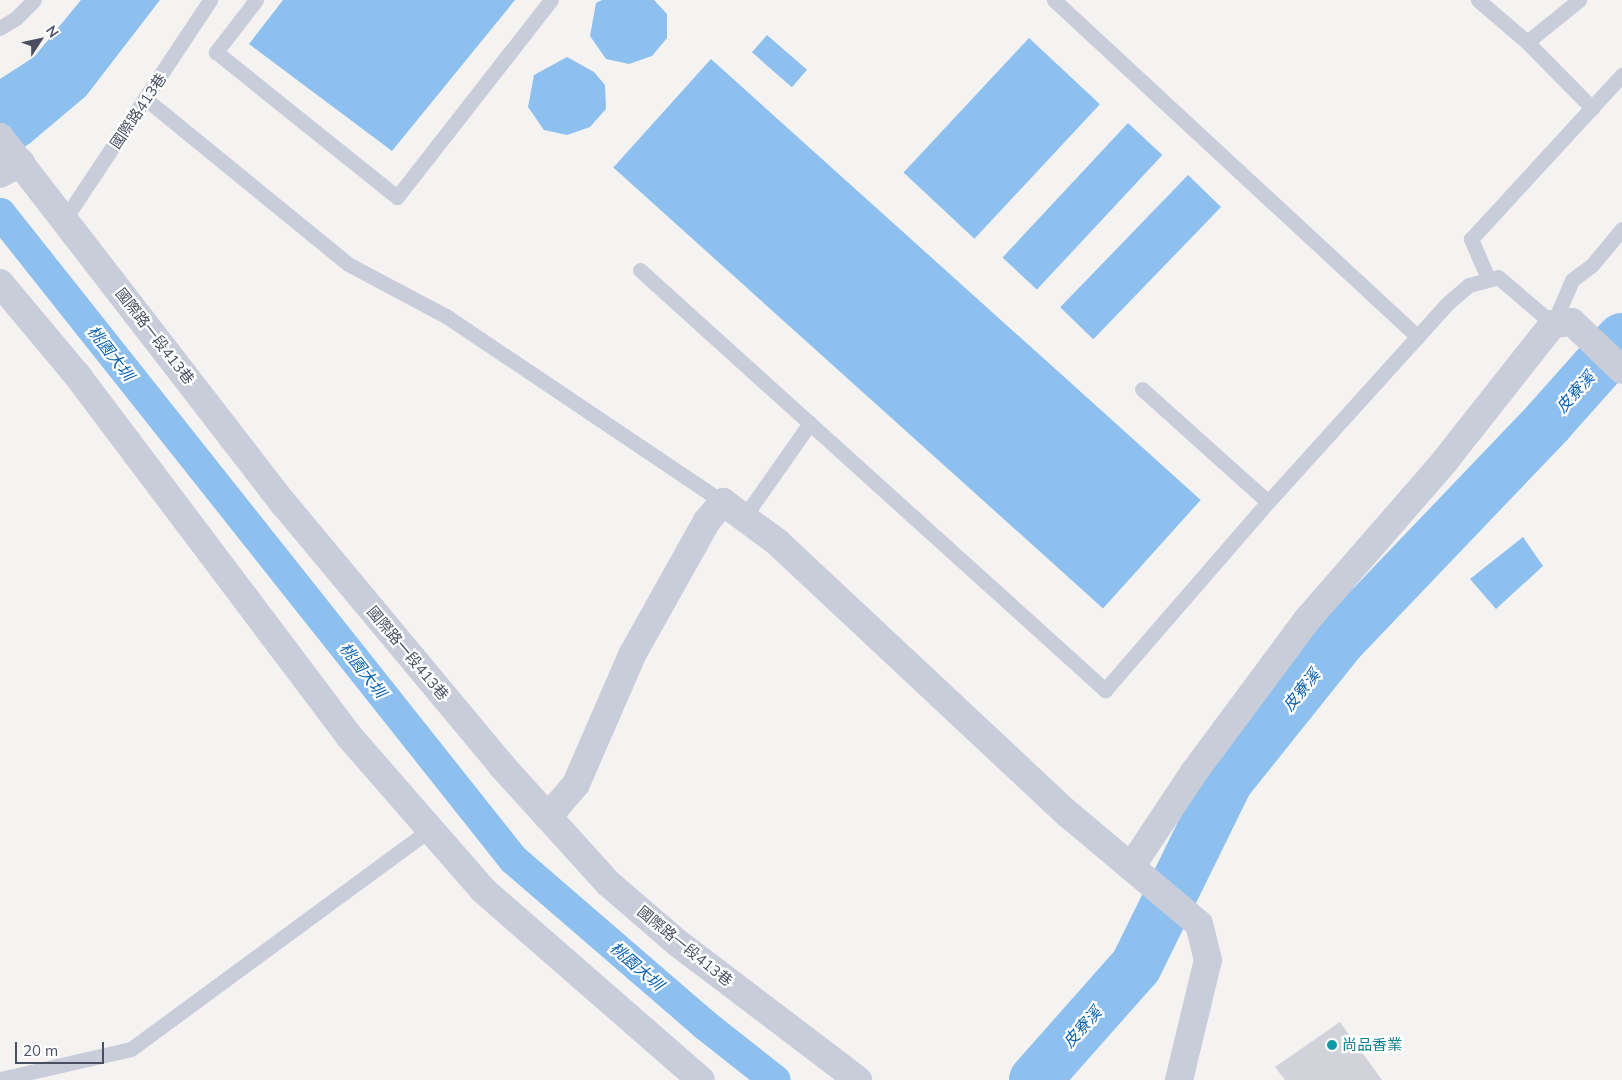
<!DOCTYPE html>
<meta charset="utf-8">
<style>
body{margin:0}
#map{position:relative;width:1622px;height:1080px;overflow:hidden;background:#f5f3f2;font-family:Mulish,"Noto Sans TC",sans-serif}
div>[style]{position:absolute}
.water>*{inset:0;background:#8ec0ef;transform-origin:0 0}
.canal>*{height:31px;margin:-15.5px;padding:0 15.5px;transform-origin:15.5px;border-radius:15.5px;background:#8ec0ef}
.river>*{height:52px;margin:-26px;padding:0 26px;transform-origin:26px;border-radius:26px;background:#8ec0ef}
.building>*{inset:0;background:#d2d3da}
.lane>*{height:15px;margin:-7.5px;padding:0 7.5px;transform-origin:7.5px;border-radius:7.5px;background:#c9cdda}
.street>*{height:28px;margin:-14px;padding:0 14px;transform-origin:14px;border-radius:14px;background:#c9cdda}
.dots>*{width:14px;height:14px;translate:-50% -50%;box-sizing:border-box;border:2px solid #fff;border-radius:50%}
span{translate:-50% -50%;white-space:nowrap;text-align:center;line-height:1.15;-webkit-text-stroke:4.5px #fff;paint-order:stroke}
.street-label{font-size:15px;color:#494f61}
.culture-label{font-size:15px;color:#0d838f}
.left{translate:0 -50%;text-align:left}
.water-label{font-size:16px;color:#0861b4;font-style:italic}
.north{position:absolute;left:15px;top:15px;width:50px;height:50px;-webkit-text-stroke:4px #fff;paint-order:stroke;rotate:55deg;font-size:14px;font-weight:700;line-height:20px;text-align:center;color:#494f61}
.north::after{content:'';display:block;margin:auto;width:18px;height:22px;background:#494f61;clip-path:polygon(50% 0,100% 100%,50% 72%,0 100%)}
.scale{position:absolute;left:15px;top:1042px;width:89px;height:22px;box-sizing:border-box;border:2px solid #494f61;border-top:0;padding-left:6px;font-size:15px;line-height:18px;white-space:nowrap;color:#494f61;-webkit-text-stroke:4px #fff;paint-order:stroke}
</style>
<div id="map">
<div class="water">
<div style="clip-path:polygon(81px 0,160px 0,86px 96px,29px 144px,0 160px,0 79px,34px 57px)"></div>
<div style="clip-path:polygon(283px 0,515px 0,392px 151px,249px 44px)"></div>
<div style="clip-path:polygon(602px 0,654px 0,667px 14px,667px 38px,652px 56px,629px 64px,606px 59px,590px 36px,596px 3px)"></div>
<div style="left:767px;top:35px;width:53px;height:23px;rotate:41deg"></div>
<div style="left:1029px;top:38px;width:97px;height:184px;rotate:43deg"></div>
<div style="clip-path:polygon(567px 57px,594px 72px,605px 85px,606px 109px,590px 127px,567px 135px,544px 130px,528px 107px,534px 75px)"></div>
<div style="left:711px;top:59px;width:659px;height:146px;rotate:42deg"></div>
<div style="left:1128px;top:123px;width:47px;height:184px;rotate:43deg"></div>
<div style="left:1188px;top:175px;width:46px;height:184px;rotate:44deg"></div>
<div style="clip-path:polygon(1523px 537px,1543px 566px,1496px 609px,1470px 579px)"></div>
</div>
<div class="canal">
<div style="left:0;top:213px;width:825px;rotate:51.55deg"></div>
<div style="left:513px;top:859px;width:252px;rotate:40.8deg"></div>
<div style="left:704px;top:1024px;width:90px;rotate:38.3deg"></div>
</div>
<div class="river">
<div style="left:1035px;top:1080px;width:152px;rotate:-48.5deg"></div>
<div style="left:1136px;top:966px;width:206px;rotate:-63.8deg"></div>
<div style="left:1227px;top:781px;width:179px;rotate:-51.3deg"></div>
<div style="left:1339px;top:641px;width:304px;rotate:-46.3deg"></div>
<div style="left:1549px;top:421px;width:110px;rotate:-48.3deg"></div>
</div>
<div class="building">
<div style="clip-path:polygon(1340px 1022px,1382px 1080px,1285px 1080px,1275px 1067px)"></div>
</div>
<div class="lane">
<div style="left:256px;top:0;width:66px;rotate:127.6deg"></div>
<div style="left:216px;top:52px;width:232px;rotate:38.7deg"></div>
<div style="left:397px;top:197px;width:250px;rotate:-52deg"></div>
<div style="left:1054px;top:0;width:496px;rotate:42.8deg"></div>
<div style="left:1478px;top:0;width:65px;rotate:40.6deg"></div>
<div style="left:1527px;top:42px;width:67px;rotate:-38.9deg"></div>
<div style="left:0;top:28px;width:19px;rotate:-32deg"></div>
<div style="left:16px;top:18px;width:25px;rotate:-45deg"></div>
<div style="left:1527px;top:42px;width:93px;rotate:45.4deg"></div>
<div style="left:147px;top:100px;width:259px;rotate:39.2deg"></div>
<div style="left:348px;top:264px;width:111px;rotate:28deg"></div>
<div style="left:446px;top:316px;width:334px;rotate:33.9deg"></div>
<div style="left:64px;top:220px;width:264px;rotate:-56.4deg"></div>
<div style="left:640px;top:270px;width:627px;rotate:42.09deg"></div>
<div style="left:1105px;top:690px;width:249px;rotate:-49.1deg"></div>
<div style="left:1268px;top:502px;width:268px;rotate:-47.9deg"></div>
<div style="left:1448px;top:303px;width:28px;rotate:-41deg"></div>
<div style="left:1469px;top:285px;width:30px;rotate:-15deg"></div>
<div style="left:1498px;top:277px;width:72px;rotate:40.5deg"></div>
<div style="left:1553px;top:324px;width:48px;rotate:-66.6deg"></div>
<div style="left:1572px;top:280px;width:25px;rotate:-37deg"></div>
<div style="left:1592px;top:265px;width:47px;rotate:-50.2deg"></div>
<div style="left:1488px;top:278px;width:43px;rotate:-113.6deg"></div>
<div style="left:1471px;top:239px;width:223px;rotate:-47.4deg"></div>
<div style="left:1142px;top:389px;width:169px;rotate:41.9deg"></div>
<div style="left:744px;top:517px;width:115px;rotate:-54.9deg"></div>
<div style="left:0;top:1079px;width:134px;rotate:-12.9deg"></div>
<div style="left:131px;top:1049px;width:371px;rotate:-36.3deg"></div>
</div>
<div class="street">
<div style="left:0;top:137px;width:464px;rotate:52.3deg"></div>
<div style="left:284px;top:504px;width:341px;rotate:50.2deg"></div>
<div style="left:502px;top:766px;width:158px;rotate:47.8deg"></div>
<div style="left:608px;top:883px;width:94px;rotate:40.7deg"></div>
<div style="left:679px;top:944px;width:225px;rotate:37.2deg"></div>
<div style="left:0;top:174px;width:24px;rotate:-28deg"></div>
<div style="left:0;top:283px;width:120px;rotate:50.1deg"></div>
<div style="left:77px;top:375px;width:451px;rotate:53deg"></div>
<div style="left:348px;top:735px;width:206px;rotate:48.9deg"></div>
<div style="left:483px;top:890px;width:289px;rotate:41.1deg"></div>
<div style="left:548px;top:817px;width:43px;rotate:-49.7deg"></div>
<div style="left:576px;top:784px;width:141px;rotate:-66.5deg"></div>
<div style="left:632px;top:655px;width:154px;rotate:-60.8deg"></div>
<div style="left:707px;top:521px;width:25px;rotate:-50deg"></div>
<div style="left:723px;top:502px;width:67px;rotate:36.5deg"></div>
<div style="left:777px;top:542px;width:398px;rotate:43.1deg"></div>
<div style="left:1068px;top:814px;width:171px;rotate:40deg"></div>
<div style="left:1199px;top:924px;width:37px;rotate:76deg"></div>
<div style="left:1208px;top:960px;width:123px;rotate:103.6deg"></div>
<div style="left:1131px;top:867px;width:114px;rotate:-56.4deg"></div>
<div style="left:1194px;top:772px;width:188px;rotate:-53.4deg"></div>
<div style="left:1306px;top:621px;width:211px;rotate:-49deg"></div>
<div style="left:1444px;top:462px;width:176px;rotate:-51.7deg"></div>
<div style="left:1553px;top:324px;width:19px;rotate:-6deg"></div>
<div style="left:1572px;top:322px;width:69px;rotate:43.8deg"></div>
</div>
<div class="dots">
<div style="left:1332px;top:1045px;background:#0f9aa8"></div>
</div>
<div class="street-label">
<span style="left:138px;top:111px;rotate:-56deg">國際路413巷</span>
<span style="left:155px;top:336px;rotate:52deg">國際路一段413巷</span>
<span style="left:408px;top:653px;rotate:50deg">國際路一段413巷</span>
<span style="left:685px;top:946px;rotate:39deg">國際路一段413巷</span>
</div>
<div class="culture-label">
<span class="left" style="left:1342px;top:1045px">尚品香業</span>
</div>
<div class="water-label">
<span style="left:111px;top:353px;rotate:52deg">桃園大圳</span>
<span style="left:1575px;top:392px;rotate:-48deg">皮寮溪</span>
<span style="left:363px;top:670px;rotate:52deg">桃園大圳</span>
<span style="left:1301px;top:690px;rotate:-51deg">皮寮溪</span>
<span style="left:637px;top:966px;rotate:41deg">桃園大圳</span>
<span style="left:1082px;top:1027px;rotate:-48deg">皮寮溪</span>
</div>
<div class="north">N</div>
<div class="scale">20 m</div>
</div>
